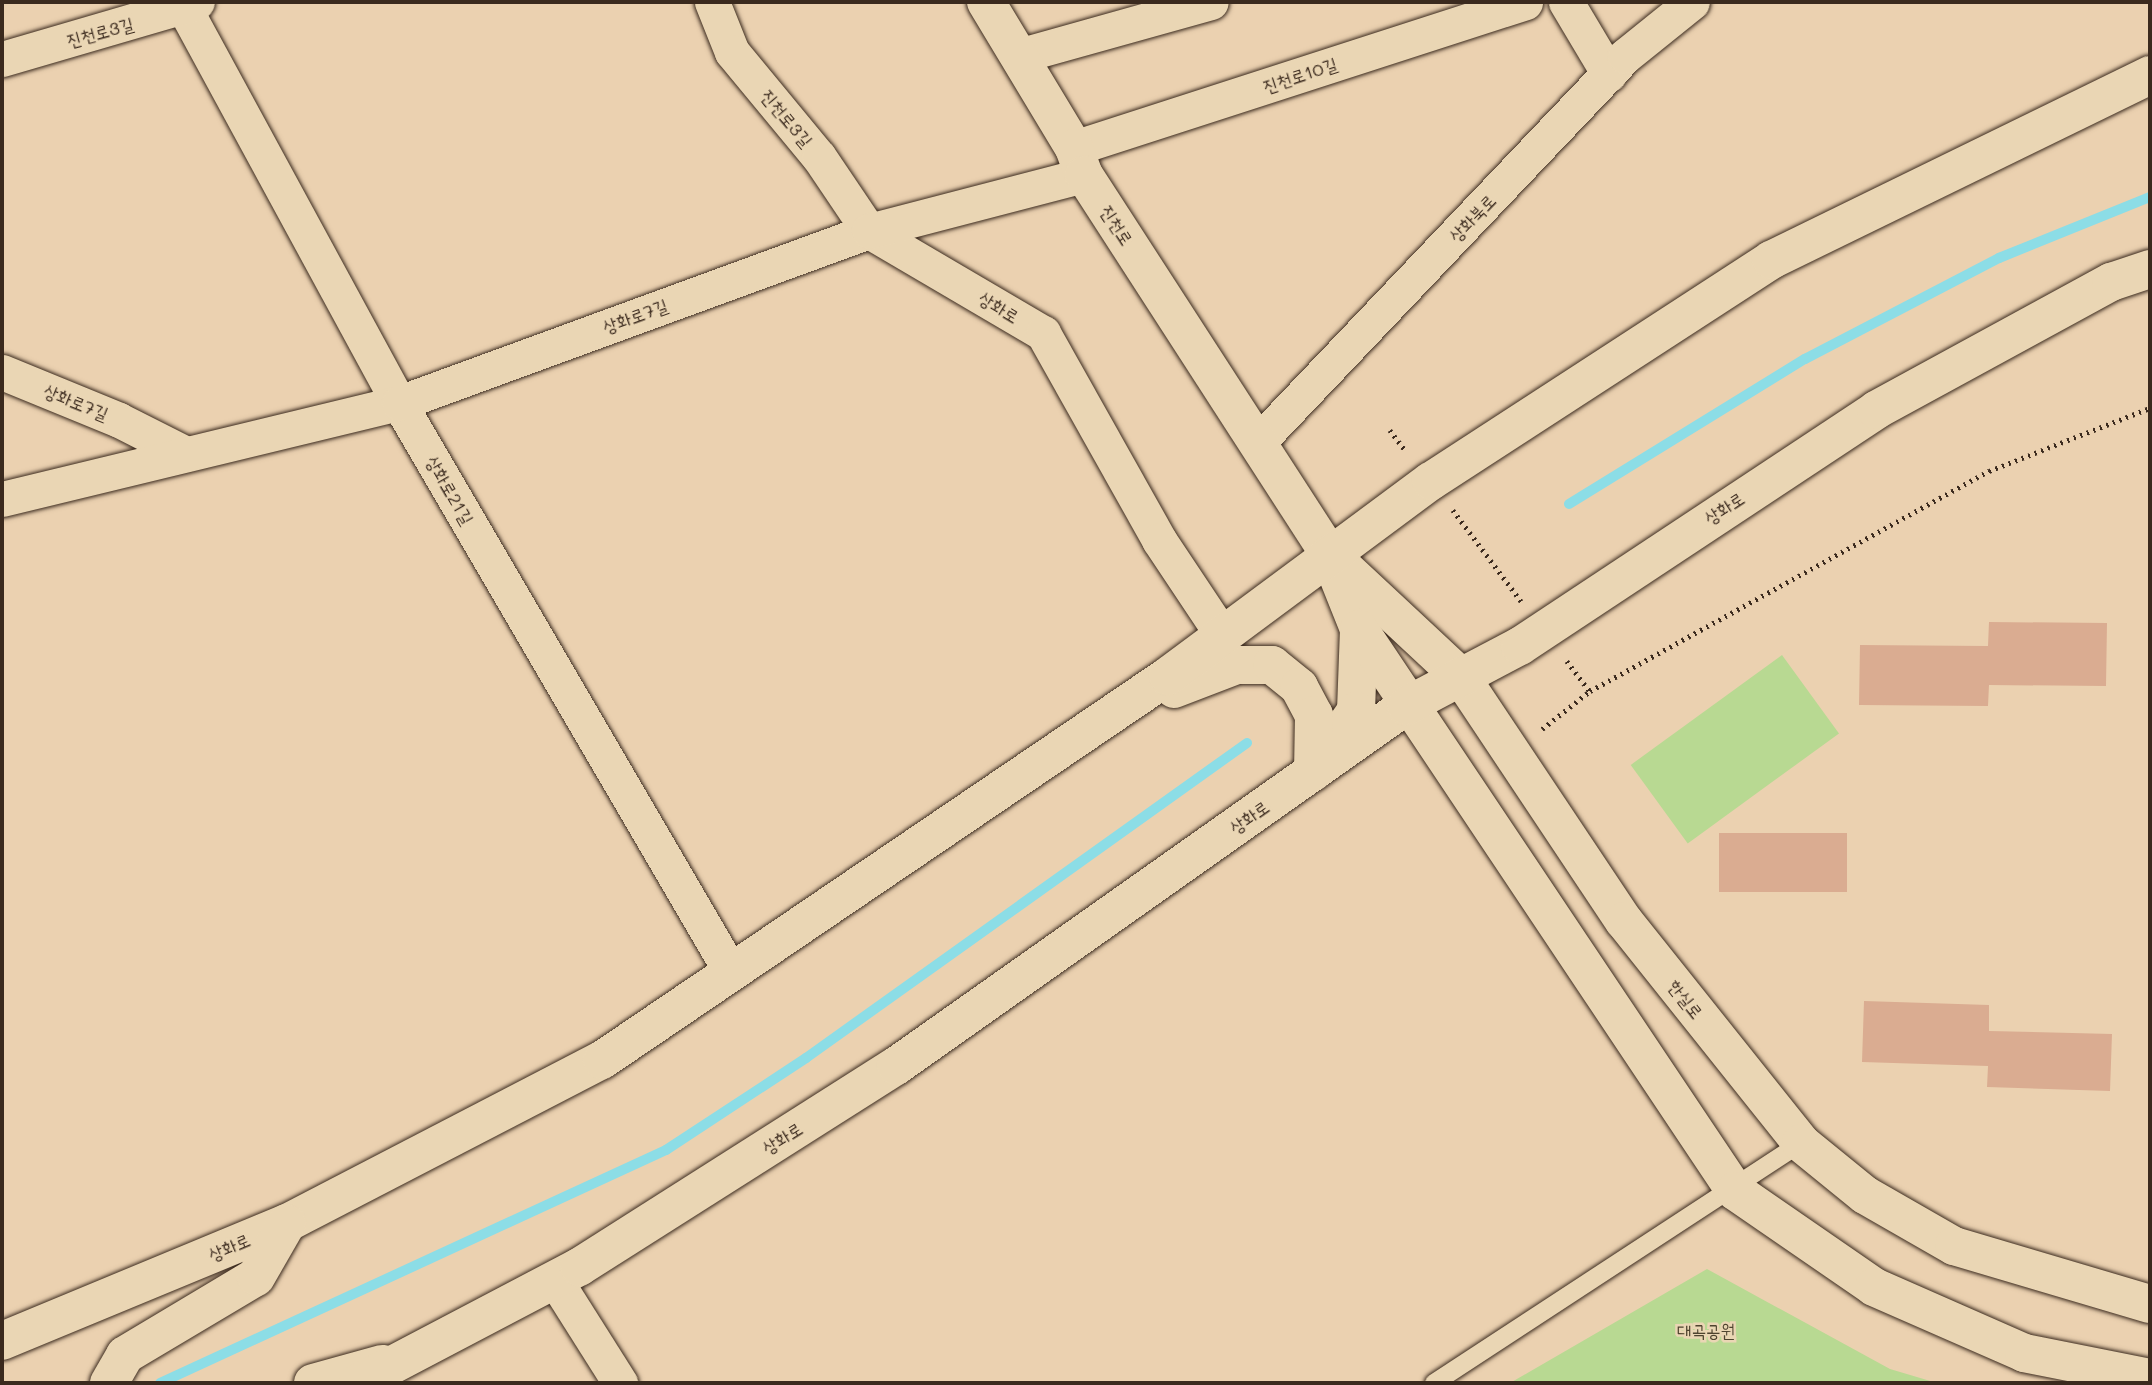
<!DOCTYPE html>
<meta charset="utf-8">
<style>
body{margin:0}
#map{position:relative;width:2152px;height:1385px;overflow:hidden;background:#ebd1b0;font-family:Mali,"Poor Story",sans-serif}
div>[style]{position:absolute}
.green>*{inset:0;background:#b8d992;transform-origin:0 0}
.stream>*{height:10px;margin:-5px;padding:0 5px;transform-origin:5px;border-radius:5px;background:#8cdde6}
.building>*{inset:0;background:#daac91;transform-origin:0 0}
.path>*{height:4.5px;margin-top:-2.25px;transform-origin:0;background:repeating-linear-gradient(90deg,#3b2a1e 0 2px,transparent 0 7px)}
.roads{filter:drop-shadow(0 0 2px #3b2a1e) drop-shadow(0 0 2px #3b2a1e)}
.lane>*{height:18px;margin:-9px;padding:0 9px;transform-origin:9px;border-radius:9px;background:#ead6b4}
.street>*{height:35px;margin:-17.5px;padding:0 17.5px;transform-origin:17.5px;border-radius:17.5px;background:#ead6b4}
.secondary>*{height:38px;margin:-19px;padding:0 19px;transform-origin:19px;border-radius:19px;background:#ead6b4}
span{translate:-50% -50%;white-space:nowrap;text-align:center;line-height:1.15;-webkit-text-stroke:5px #ead6b4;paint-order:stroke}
.street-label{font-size:18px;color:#3b2a1e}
.park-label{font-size:18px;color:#4e442f}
.frame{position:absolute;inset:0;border:4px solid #3b2a1e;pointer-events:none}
</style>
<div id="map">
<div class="green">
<div style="left:1782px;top:655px;width:97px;height:187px;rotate:54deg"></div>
<div style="clip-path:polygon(1707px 1269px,1890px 1369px,1937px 1383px,1510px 1383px)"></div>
</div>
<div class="stream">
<div style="left:1569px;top:504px;width:277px;rotate:-31.6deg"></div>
<div style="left:1805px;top:359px;width:219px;rotate:-27.5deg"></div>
<div style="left:1999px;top:258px;width:163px;rotate:-22deg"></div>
<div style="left:160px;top:1383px;width:557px;rotate:-24.72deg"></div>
<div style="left:666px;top:1150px;width:168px;rotate:-33.3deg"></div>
<div style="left:806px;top:1058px;width:542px;rotate:-35.54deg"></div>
</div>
<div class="building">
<div style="clip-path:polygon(1989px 622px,2107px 623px,2106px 686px,1989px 685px,1988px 706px,1859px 705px,1860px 645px,1988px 646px)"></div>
<div style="left:1719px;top:833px;width:128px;height:59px"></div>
<div style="clip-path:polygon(1864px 1001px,1989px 1005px,1989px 1031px,2112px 1034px,2110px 1091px,1987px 1087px,1988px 1066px,1862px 1062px)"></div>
</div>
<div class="path">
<div style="left:1390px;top:430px;width:26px;rotate:53deg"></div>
<div style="left:1453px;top:510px;width:114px;rotate:53.2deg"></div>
<div style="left:1567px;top:661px;width:38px;rotate:53deg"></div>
<div style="left:1542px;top:729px;width:61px;rotate:-38.4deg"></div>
<div style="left:1590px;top:691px;width:456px;rotate:-28.9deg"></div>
<div style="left:1989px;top:471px;width:173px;rotate:-21.4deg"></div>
</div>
<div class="roads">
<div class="lane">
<div style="left:1434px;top:1383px;width:439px;rotate:-33.2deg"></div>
</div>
<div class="street">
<div style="left:181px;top:2px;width:456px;rotate:61.5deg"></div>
<div style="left:399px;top:403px;width:659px;rotate:59.74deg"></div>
<div style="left:712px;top:2px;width:54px;rotate:68.2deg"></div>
<div style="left:732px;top:52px;width:136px;rotate:50.4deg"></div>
<div style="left:819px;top:157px;width:89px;rotate:56deg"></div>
<div style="left:869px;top:231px;width:202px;rotate:30.4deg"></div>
<div style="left:1043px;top:333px;width:237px;rotate:60.7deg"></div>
<div style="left:1159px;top:540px;width:115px;rotate:56.3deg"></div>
<div style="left:1566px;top:2px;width:84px;rotate:59.2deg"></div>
<div style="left:1018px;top:56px;width:200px;rotate:-15.6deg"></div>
<div style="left:2px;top:59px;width:203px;rotate:-16.3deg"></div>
<div style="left:1074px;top:148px;width:474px;rotate:-17.9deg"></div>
<div style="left:2px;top:372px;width:126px;rotate:22.3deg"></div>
<div style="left:119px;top:420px;width:75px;rotate:26.9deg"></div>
<div style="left:1259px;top:441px;width:531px;rotate:-46.45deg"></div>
<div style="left:1625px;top:56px;width:86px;rotate:-38.9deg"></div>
<div style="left:2px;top:499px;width:408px;rotate:-13.6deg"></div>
<div style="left:399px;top:403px;width:500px;rotate:-20.1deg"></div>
<div style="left:869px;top:231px;width:222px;rotate:-14.6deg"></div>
<div style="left:555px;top:1280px;width:122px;rotate:57.7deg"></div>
</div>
<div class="secondary">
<div style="left:986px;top:2px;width:170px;rotate:58.9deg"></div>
<div style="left:1074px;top:148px;width:29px;rotate:70deg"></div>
<div style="left:1084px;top:175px;width:451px;rotate:57.1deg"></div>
<div style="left:1329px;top:554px;width:81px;rotate:68.2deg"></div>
<div style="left:1359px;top:629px;width:82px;rotate:92.1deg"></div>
<div style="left:1356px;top:711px;width:49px;rotate:125deg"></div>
<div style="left:1329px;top:554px;width:180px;rotate:43deg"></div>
<div style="left:1461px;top:677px;width:293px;rotate:56.3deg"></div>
<div style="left:1624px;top:921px;width:284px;rotate:51.4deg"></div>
<div style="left:1801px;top:1143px;width:82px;rotate:39.1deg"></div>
<div style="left:1865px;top:1195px;width:103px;rotate:29.8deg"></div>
<div style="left:1954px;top:1246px;width:204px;rotate:16.5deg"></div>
<div style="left:1359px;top:629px;width:676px;rotate:56.22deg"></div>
<div style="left:1735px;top:1191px;width:169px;rotate:34.6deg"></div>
<div style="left:1874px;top:1287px;width:164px;rotate:23.7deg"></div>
<div style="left:2024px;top:1353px;width:128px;rotate:11.2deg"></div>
<div style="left:1174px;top:689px;width:67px;rotate:-20.9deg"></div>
<div style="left:1237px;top:665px;width:35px"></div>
<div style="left:1272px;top:665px;width:35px;rotate:39deg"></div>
<div style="left:1299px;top:687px;width:32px;rotate:62deg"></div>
<div style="left:1314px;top:715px;width:57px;rotate:91deg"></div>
<div style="left:2px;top:1341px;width:308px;rotate:-22.5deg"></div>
<div style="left:287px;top:1223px;width:355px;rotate:-27.4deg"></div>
<div style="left:602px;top:1060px;width:684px;rotate:-34.15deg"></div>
<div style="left:1168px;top:676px;width:327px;rotate:-36.6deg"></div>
<div style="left:1431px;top:481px;width:406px;rotate:-33deg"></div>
<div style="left:1771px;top:260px;width:422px;rotate:-26deg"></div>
<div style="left:109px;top:1383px;width:32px;rotate:-60deg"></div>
<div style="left:125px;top:1355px;width:152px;rotate:-30.8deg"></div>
<div style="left:256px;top:1277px;width:62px;rotate:-60.1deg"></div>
<div style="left:313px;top:1383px;width:72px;rotate:-15.4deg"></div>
<div style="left:358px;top:1383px;width:250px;rotate:-27.7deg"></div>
<div style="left:579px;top:1267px;width:375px;rotate:-32.4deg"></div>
<div style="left:896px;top:1066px;width:624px;rotate:-35.22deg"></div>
<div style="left:1406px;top:706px;width:129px;rotate:-27.8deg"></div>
<div style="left:1520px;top:646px;width:427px;rotate:-33.5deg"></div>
<div style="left:1876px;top:410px;width:268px;rotate:-28.6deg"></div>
<div style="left:2111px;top:282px;width:41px;rotate:-18.4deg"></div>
</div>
</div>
<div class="street-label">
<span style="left:100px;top:32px;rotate:-15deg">진천로3길</span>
<span style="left:1300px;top:75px;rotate:-18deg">진천로10길</span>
<span style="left:787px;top:118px;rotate:50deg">진천로3길</span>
<span style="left:1472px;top:218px;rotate:-46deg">상화북로</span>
<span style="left:1117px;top:225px;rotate:57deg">진천로</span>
<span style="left:999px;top:307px;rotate:31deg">상화로</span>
<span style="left:635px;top:316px;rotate:-20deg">상화로7길</span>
<span style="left:76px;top:402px;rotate:22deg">상화로7길</span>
<span style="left:450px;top:490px;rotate:60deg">상화로21길</span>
<span style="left:1724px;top:508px;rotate:-33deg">상화로</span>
<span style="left:1249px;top:817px;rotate:-35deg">상화로</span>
<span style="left:1686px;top:999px;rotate:52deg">한실로</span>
<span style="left:782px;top:1138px;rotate:-32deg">상화로</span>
<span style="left:229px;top:1247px;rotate:-23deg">상화로</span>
</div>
<div class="park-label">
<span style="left:1706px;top:1330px">대곡공원</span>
</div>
<div class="frame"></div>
</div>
